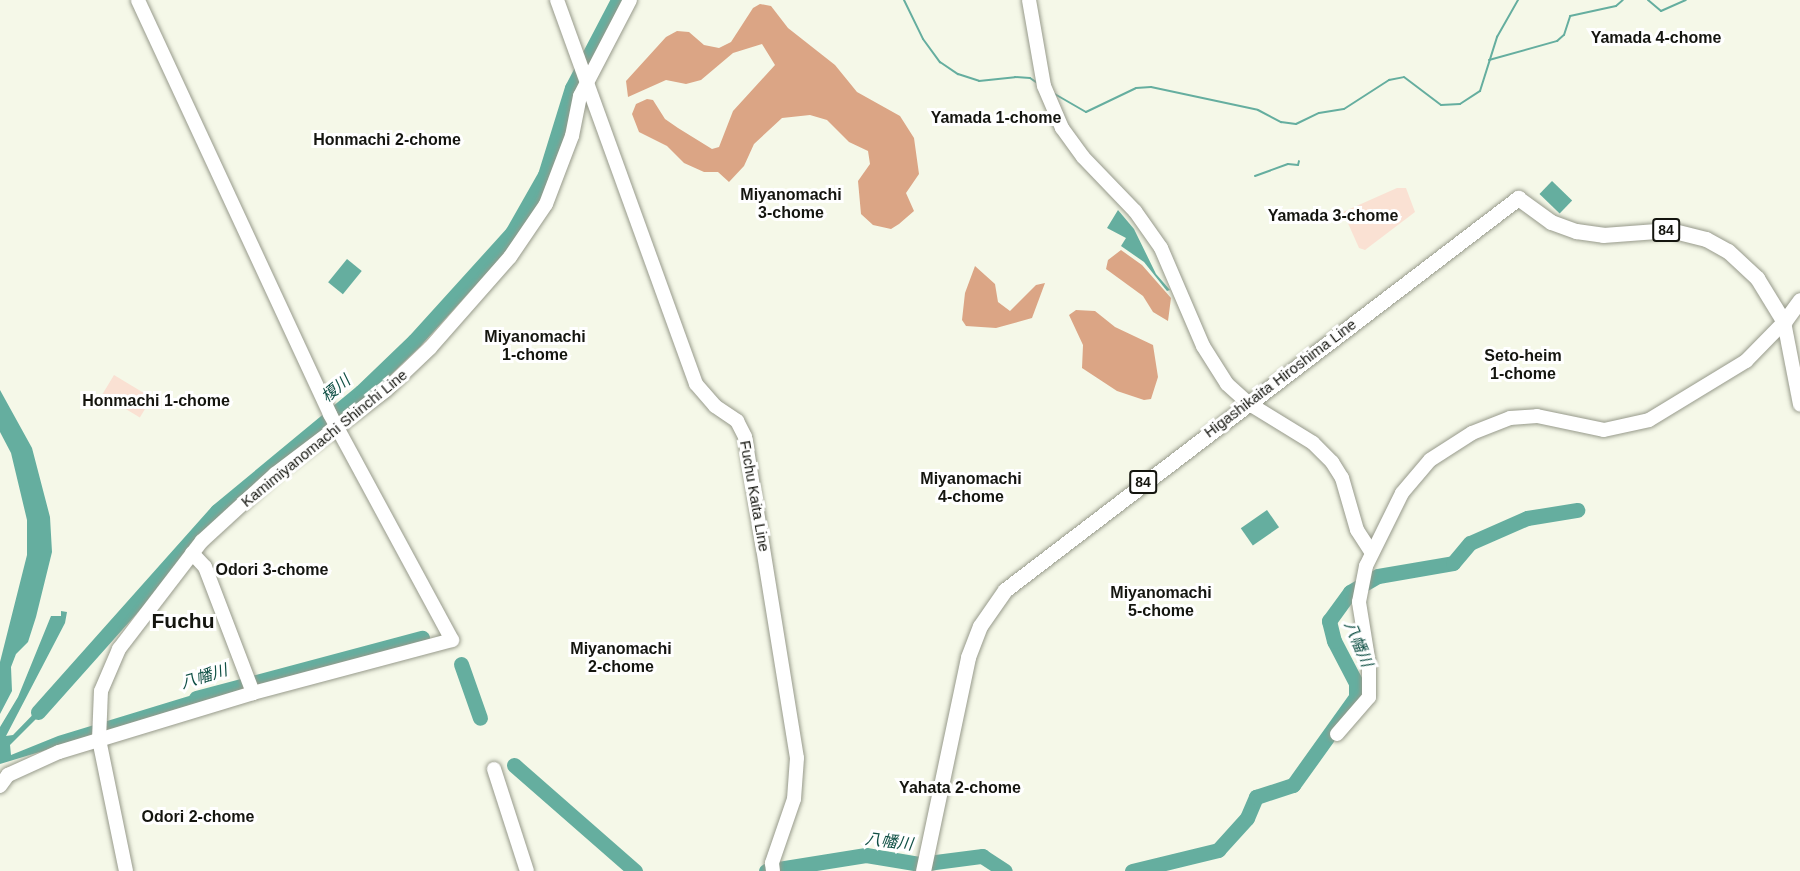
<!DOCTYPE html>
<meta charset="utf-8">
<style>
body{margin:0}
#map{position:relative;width:1800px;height:871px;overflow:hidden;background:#f5f8e8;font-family:Arial,"Noto Sans JP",sans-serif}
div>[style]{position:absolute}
.green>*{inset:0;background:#fae1d3;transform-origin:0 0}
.forest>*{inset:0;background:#dba585}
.water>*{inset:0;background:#65ae9f;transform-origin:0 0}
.stream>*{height:2px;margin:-1px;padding:0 1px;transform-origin:1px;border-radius:1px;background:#65ae9f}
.river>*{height:15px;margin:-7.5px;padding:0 7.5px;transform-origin:7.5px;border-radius:7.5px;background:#65ae9f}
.roads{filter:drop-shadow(0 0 2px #979a8b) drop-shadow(0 0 2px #979a8b)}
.secondary>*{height:14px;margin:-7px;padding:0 7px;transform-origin:7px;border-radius:7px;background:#fff}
.primary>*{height:15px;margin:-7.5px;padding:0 7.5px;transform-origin:7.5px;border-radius:7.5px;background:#fff}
span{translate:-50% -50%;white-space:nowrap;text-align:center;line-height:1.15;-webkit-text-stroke:6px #fff;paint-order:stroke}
.shield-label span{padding:2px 4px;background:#fff;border:2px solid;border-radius:4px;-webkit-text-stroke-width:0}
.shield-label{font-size:14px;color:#14150f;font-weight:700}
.street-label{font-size:15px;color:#14150f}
.neighbourhood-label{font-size:16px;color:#14150f;font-weight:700}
.water-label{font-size:16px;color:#105045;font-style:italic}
.district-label{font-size:21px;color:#14150f;font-weight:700}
</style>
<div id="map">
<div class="green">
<div style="clip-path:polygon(1397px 188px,1406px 188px,1415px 212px,1365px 250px,1359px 248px,1343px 212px)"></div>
<div style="left:114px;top:375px;width:44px;height:23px;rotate:31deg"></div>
</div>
<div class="forest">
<div style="clip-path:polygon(760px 4px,771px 6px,788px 28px,835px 65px,857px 92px,900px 116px,914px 138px,919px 174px,906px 193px,914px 211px,899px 224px,891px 229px,873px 225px,861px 214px,858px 181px,870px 164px,868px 151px,849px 142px,827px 120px,810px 115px,782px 118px,754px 144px,744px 166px,729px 182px,718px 172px,704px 172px,684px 163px,667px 146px,639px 132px,632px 114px,636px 104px,647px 99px,653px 100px,665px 119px,678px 128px,712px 149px,719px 147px,733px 111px,775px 65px,762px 44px,733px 53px,701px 80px,686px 84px,666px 80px,628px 97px,626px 81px,666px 37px,677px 31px,689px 32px,704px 45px,719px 48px,731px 42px,753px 8px)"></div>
<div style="clip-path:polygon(1121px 250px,1142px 265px,1171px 298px,1168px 321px,1153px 312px,1143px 296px,1106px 269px,1108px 260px)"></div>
<div style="clip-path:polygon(975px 266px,995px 284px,998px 302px,1010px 311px,1036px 285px,1045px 283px,1032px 318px,996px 328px,966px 326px,962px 320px,965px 293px)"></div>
<div style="clip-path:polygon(1076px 310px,1095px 311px,1115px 327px,1153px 345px,1158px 377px,1151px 399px,1144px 400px,1117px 391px,1082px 368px,1083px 345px,1069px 315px)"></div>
</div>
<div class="water">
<div style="left:1552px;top:181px;width:28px;height:18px;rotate:44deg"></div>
<div style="clip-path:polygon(1118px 210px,1134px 229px,1156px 274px,1170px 290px,1167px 291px,1144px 262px,1121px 246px,1126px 238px,1107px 228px)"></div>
<div style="left:347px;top:259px;width:19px;height:30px;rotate:39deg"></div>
<div style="clip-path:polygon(0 390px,32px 448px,50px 517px,52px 552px,36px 617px,28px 642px,16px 654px,11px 667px,12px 691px,0 714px,0 662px,27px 555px,27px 520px,11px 453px,0 432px)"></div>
<div style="left:1267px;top:510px;width:21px;height:32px;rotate:55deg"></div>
<div style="clip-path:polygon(61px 611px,67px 612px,65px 623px,6px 736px,13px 735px,50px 697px,55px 700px,10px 745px,11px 755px,58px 736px,212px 689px,215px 699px,0 764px,0 727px,18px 697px,51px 616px,61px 616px)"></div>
</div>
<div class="stream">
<div style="left:904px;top:0;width:43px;rotate:64deg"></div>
<div style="left:923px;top:39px;width:29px;rotate:54deg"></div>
<div style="left:940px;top:62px;width:22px;rotate:34deg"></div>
<div style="left:958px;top:74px;width:22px;rotate:18deg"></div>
<div style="left:979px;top:81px;width:36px;rotate:-6deg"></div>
<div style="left:1015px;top:77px;width:15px;rotate:4deg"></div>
<div style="left:1030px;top:78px;width:11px;rotate:34deg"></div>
<div style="left:1648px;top:0;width:17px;rotate:40deg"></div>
<div style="left:1661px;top:11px;width:27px;rotate:-24deg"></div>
<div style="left:1489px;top:60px;width:71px;rotate:-15.6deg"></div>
<div style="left:1557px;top:41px;width:9px;rotate:-41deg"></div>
<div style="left:1564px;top:35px;width:20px;rotate:-72deg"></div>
<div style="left:1570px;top:16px;width:47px;rotate:-12.3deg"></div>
<div style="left:1616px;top:6px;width:9px;rotate:-41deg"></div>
<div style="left:1053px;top:93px;width:38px;rotate:30deg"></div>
<div style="left:1086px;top:112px;width:55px;rotate:-25.6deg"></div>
<div style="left:1136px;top:88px;width:15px;rotate:-4deg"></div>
<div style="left:1151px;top:87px;width:109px;rotate:12.1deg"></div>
<div style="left:1258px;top:110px;width:26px;rotate:28deg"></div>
<div style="left:1281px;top:122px;width:15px;rotate:8deg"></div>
<div style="left:1296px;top:124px;width:25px;rotate:-26deg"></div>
<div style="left:1319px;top:113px;width:25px;rotate:-9deg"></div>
<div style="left:1344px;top:109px;width:54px;rotate:-32.8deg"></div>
<div style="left:1389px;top:80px;width:15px;rotate:-11deg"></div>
<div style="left:1404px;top:77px;width:46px;rotate:37.1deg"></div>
<div style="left:1441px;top:105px;width:19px;rotate:-3deg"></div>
<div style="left:1460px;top:104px;width:24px;rotate:-33deg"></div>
<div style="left:1480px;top:91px;width:57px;rotate:-72.5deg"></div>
<div style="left:1497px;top:37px;width:43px;rotate:-60.4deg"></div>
<div style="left:1255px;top:176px;width:35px;rotate:-20deg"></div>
<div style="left:1288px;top:164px;width:10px;rotate:6deg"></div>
<div style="left:1298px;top:165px;width:4px;rotate:-76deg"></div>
</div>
<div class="river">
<div style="left:461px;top:664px;width:57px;rotate:70.6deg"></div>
<div style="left:196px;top:698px;width:234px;rotate:-14.9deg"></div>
<div style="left:38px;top:712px;width:269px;rotate:-48.3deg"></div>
<div style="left:217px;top:511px;width:187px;rotate:-39.6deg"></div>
<div style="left:361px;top:392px;width:74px;rotate:-43.9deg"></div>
<div style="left:414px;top:341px;width:146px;rotate:-47.8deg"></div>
<div style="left:512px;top:233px;width:67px;rotate:-60.4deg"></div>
<div style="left:545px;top:175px;width:91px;rotate:-72.8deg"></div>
<div style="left:572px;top:88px;width:99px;rotate:-62.4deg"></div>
<div style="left:514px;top:765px;width:161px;rotate:41.2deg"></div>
<div style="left:766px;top:871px;width:101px;rotate:-9.1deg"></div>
<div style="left:866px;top:855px;width:55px;rotate:9.5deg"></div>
<div style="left:920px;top:864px;width:63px;rotate:-7.4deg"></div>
<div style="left:982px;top:856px;width:27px;rotate:33deg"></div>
<div style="left:1132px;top:871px;width:89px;rotate:-13.7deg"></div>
<div style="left:1218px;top:850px;width:43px;rotate:-47.8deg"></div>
<div style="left:1247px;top:818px;width:23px;rotate:-67deg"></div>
<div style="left:1256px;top:797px;width:39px;rotate:-18deg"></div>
<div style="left:1293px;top:785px;width:108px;rotate:-54.4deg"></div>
<div style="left:1356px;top:697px;width:14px;rotate:-90deg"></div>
<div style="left:1356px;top:683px;width:47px;rotate:-117.6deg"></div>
<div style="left:1334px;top:641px;width:21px;rotate:-104deg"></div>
<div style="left:1329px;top:621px;width:36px;rotate:-54deg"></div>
<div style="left:1350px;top:592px;width:32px;rotate:-30deg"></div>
<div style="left:1378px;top:576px;width:76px;rotate:-9.8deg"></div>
<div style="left:1453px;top:563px;width:26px;rotate:-50deg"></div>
<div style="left:1470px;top:543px;width:62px;rotate:-23.7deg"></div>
<div style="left:1527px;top:518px;width:51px;rotate:-9.1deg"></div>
</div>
<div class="roads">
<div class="secondary">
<div style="left:557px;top:0;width:408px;rotate:70.1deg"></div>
<div style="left:696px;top:384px;width:29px;rotate:49deg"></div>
<div style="left:715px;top:406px;width:27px;rotate:34deg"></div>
<div style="left:737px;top:421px;width:18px;rotate:63deg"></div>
<div style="left:745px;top:437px;width:325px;rotate:80.8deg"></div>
<div style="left:797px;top:758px;width:41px;rotate:94.2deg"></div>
<div style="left:794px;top:799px;width:68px;rotate:109deg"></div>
<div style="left:772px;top:863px;width:8px;rotate:83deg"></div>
<div style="left:1029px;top:0;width:87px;rotate:80.1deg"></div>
<div style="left:1044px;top:86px;width:46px;rotate:66.8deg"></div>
<div style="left:1062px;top:128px;width:36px;rotate:54deg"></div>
<div style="left:1083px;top:157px;width:75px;rotate:46.1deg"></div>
<div style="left:1135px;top:211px;width:45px;rotate:54.9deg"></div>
<div style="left:1161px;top:248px;width:107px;rotate:66.8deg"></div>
<div style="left:1203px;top:346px;width:45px;rotate:57.7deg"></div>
<div style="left:1227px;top:384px;width:28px;rotate:42deg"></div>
<div style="left:1248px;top:403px;width:76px;rotate:31.6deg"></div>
<div style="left:1313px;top:443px;width:27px;rotate:45deg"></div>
<div style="left:1332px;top:462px;width:19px;rotate:58deg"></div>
<div style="left:1342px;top:478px;width:54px;rotate:73.9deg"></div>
<div style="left:1357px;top:530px;width:27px;rotate:57deg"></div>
<div style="left:1784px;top:322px;width:84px;rotate:79deg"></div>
<div style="left:192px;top:553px;width:19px;rotate:47deg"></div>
<div style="left:205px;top:567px;width:135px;rotate:69.1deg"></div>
<div style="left:1337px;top:734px;width:49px;rotate:-49.1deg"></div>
<div style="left:1369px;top:697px;width:33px;rotate:-90deg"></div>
<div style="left:1369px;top:664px;width:63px;rotate:-99.2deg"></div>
<div style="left:1359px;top:602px;width:37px;rotate:-79deg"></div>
<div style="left:1366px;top:566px;width:81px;rotate:-63.7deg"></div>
<div style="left:1402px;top:493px;width:43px;rotate:-49.7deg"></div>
<div style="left:1430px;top:460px;width:50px;rotate:-32.7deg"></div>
<div style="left:1472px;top:433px;width:41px;rotate:-21.5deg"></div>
<div style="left:1510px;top:418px;width:27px;rotate:-4deg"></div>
<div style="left:1537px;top:416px;width:68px;rotate:11.8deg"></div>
<div style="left:1604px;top:430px;width:46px;rotate:-12.5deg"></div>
<div style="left:1649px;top:420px;width:114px;rotate:-31.3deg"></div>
<div style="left:1746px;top:361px;width:54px;rotate:-45.7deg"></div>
<div style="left:494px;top:769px;width:107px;rotate:72.1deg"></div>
<div style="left:0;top:786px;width:14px;rotate:-54deg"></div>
<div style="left:8px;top:775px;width:56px;rotate:-24.3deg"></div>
<div style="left:59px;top:752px;width:203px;rotate:-16.9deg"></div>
<div style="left:253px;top:693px;width:206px;rotate:-14.9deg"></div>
<div style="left:452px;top:640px;width:257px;rotate:-118.4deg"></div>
<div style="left:330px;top:414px;width:456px;rotate:-114.9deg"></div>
<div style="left:126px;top:871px;width:134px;rotate:-101.6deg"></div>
<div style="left:99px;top:740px;width:49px;rotate:-87.7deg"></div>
<div style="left:101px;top:691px;width:46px;rotate:-66.8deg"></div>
<div style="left:119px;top:649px;width:136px;rotate:-52.5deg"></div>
<div style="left:202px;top:541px;width:99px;rotate:-42.5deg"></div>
<div style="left:275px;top:474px;width:139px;rotate:-37.1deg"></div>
<div style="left:386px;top:390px;width:61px;rotate:-43.7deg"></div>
<div style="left:430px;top:348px;width:121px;rotate:-48.7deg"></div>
<div style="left:510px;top:257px;width:64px;rotate:-55.8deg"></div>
<div style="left:546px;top:204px;width:73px;rotate:-69.1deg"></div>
<div style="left:572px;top:136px;width:41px;rotate:-78.7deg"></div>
<div style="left:580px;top:96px;width:108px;rotate:-62.5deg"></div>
</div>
<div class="primary">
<div style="left:1784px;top:322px;width:27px;rotate:-54deg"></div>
<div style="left:923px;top:871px;width:219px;rotate:-78.1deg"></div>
<div style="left:968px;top:657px;width:33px;rotate:-69deg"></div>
<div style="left:980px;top:626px;width:44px;rotate:-55.2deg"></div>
<div style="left:1005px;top:590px;width:646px;rotate:-37.38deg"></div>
<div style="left:1518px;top:198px;width:41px;rotate:36deg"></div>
<div style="left:1551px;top:222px;width:27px;rotate:20deg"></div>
<div style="left:1576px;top:231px;width:27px;rotate:8deg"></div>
<div style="left:1603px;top:235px;width:67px;rotate:-4.3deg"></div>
<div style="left:1670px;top:230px;width:37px;rotate:14deg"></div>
<div style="left:1706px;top:239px;width:25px;rotate:29deg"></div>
<div style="left:1728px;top:251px;width:40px;rotate:43deg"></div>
<div style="left:1757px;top:278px;width:52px;rotate:58.5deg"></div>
</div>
</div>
<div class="shield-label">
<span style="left:1666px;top:230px">84</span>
<span style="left:1143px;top:482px">84</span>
</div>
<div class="street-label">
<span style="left:1280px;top:378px;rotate:-37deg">Higashikaita Hiroshima Line</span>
<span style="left:324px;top:438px;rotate:-39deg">Kamimiyanomachi Shinchi Line</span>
<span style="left:755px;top:496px;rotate:80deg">Fuchu Kaita Line</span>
</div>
<div class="neighbourhood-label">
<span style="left:1656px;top:38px">Yamada 4-chome</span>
<span style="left:996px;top:118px">Yamada 1-chome</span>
<span style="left:387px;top:140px">Honmachi 2-chome</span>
<span style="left:791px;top:204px">Miyanomachi<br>3-chome</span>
<span style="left:1333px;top:216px">Yamada 3-chome</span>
<span style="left:535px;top:346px">Miyanomachi<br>1-chome</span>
<span style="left:1523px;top:365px">Seto-heim<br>1-chome</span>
<span style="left:156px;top:401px">Honmachi 1-chome</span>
<span style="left:971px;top:488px">Miyanomachi<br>4-chome</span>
<span style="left:272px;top:570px">Odori 3-chome</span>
<span style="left:1161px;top:602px">Miyanomachi<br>5-chome</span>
<span style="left:621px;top:658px">Miyanomachi<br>2-chome</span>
<span style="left:960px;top:788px">Yahata 2-chome</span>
<span style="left:198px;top:817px">Odori 2-chome</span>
</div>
<div class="water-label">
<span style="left:336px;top:389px;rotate:-40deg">榎川</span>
<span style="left:1358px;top:644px;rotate:67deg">八幡川</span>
<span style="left:204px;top:677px;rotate:-17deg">八幡川</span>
<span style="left:889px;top:842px;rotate:7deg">八幡川</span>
</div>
<div class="district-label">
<span style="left:183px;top:621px">Fuchu</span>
</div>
</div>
